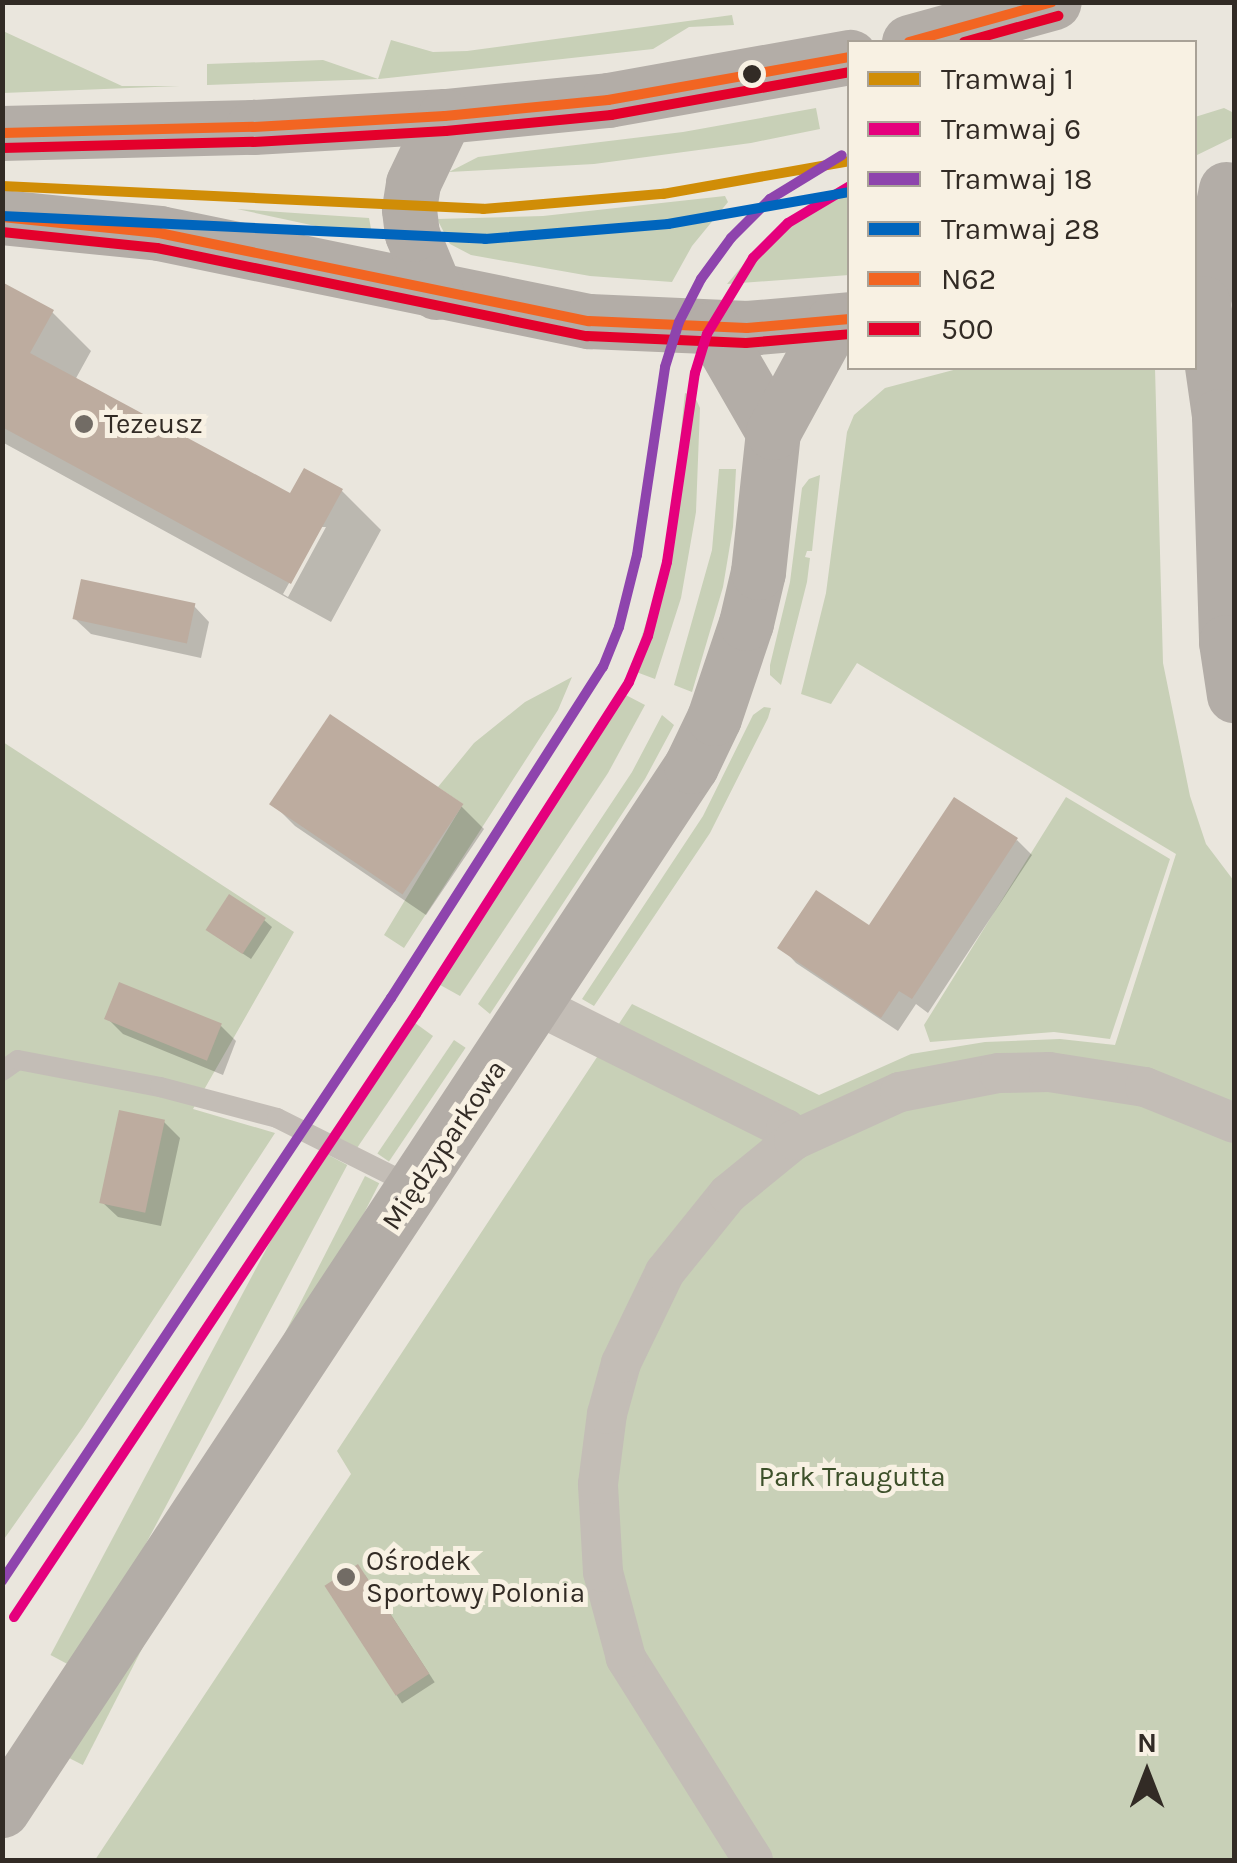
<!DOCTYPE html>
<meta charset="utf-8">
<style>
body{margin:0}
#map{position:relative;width:1237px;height:1863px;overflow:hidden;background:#eae6dd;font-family:Karla,sans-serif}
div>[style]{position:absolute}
.green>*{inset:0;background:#c8d0b7;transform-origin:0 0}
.shadow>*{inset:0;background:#0003;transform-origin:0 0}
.building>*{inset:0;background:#bdac9f;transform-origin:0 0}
.lane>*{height:20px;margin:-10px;padding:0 10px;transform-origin:10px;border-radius:10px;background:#c3bdb6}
.street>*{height:40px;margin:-20px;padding:0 20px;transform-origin:20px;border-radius:20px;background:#c3bdb6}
.secondary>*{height:55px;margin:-27.5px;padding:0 27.5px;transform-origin:27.5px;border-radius:27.5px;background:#b3ada7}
.bus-1>*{height:10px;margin:-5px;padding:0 5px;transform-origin:5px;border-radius:5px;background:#f26522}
.bus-2>*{height:10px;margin:-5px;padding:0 5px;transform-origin:5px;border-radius:5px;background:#e4002b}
.tram-1>*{height:10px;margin:-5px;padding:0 5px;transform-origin:5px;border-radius:5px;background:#d08d07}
.tram-2>*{height:10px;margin:-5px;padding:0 5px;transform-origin:5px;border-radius:5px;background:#e5007d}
.tram-3>*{height:10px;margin:-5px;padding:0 5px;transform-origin:5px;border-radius:5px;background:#8e44ad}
.tram-4>*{height:10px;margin:-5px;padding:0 5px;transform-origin:5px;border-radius:5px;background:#0065bd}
.dots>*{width:28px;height:28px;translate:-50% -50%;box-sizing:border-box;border:5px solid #f8f1e3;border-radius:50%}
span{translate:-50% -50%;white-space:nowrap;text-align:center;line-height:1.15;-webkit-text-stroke:10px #f8f1e3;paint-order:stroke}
.poi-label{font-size:28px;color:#322b25}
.left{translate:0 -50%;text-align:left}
.street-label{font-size:28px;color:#322b25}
.park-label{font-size:28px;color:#3d502a}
.frame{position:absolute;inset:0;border:5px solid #322b25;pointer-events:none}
.legend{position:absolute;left:847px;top:40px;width:350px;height:330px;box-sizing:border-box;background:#f8f1e3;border:2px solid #a9a297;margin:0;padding:12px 18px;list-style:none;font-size:30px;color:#322b25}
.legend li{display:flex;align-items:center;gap:20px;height:50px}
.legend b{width:50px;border:2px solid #a9a297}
.north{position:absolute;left:1097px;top:1723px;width:100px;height:100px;-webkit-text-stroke:8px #f8f1e3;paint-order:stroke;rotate:0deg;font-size:28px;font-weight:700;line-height:40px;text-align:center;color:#322b25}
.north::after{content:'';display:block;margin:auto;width:35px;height:45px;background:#322b25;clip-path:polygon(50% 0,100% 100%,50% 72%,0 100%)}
</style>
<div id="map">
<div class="green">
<div style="clip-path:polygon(732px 15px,734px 25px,689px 27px,653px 49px,379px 79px,207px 85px,207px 64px,323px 60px,378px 79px,391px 40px,433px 52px,467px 51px)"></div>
<div style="clip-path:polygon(3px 31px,122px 86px,180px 86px,3px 93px)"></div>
<div style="clip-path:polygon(816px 108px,820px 129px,751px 143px,594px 164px,449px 172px,478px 157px,683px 132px)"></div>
<div style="clip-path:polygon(1224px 108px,1234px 113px,1234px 137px,1195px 156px,1195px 117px)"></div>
<div style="clip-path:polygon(849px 181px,849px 275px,727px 284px,767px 237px,809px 204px)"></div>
<div style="clip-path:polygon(725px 196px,728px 202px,692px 246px,672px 282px,590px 276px,471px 255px,450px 244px,437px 219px,543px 216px)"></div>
<div style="clip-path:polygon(237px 209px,369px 218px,372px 234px,367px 237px)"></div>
<div style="clip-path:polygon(961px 368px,1155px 368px,1163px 663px,1190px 796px,1206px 844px,1234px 881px,1234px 1860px,95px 1860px,351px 1474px,337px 1451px,632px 1004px,819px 1095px,911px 1054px,985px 1042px,1060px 1039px,1115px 1045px,1176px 854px,857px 663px,831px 704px,801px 694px,826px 593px,847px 432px,854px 415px,885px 388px)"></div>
<div style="clip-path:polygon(685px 393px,695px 397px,700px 408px,696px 512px,681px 598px,655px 679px,631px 670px,660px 579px,671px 525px)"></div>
<div style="clip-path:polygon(719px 469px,736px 469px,733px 527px,723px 587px,692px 692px,674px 685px,712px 550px)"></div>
<div style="clip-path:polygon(820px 475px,812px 551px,807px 551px,805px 557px,810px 558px,807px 582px,781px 685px,770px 675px,770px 665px,790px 582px,802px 488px,809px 479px)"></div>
<div style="clip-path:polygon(572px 677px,558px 710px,404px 948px,384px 935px,463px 804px,438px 787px,474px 743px,525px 702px)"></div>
<div style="clip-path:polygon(620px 692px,645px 705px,608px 773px,460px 996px,433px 981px)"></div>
<div style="clip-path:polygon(764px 707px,771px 708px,768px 718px,710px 833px,594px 1006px,582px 999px,703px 816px,753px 715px)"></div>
<div style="clip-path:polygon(662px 715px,674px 725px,645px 779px,490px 1014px,478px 1004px,632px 772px)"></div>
<div style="clip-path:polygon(3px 742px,294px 932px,193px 1109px,275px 1133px,83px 1427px,2px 1542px)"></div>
<div style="clip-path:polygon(1066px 797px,1170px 859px,1110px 1039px,1054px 1032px,930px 1042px,924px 1025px)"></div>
<div style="clip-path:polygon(411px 1020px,433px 1036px,357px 1148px,329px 1135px)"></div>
<div style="left:454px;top:1040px;width:14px;height:137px;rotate:34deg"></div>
<div style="left:319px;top:1150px;width:32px;height:572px;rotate:28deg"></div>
<div style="left:365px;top:1176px;width:16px;height:653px;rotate:27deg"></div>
</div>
<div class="shadow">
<div style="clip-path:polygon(evenodd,2px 285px,52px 312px,91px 351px,75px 380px,291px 497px,342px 491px,381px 530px,331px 622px,2px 442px,2px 285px,320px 527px,326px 527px,288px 597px,283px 594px,320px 527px)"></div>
<div style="clip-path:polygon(194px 606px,209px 622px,201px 658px,91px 634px,75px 619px)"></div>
<div style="clip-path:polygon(272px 803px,461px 806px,484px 829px,426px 915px,295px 826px)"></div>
<div style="clip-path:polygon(1017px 840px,1032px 855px,928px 1013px,916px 1004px,898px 1031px,796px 963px,781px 947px,870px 929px)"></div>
<div style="clip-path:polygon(264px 920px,272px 927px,251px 959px,216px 936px)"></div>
<div style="clip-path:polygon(107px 1018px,221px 1026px,236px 1041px,223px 1075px,123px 1034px)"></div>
<div style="clip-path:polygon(164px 1122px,180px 1138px,161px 1226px,118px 1217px,102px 1202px)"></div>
<div style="left:365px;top:1575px;width:128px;height:39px;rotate:57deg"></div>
</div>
<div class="building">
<div style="clip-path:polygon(2px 282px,54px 310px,30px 353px,290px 493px,304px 468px,343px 489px,291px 584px,2px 427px)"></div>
<div style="left:81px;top:579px;width:117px;height:41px;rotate:12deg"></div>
<div style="left:330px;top:714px;width:161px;height:109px;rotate:34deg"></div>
<div style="clip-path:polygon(954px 797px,1018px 838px,912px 999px,899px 991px,881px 1018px,777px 948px,816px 890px,869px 925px)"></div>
<div style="left:229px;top:894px;width:44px;height:43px;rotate:33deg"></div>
<div style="left:119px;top:982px;width:111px;height:40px;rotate:22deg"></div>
<div style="left:119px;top:1110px;width:47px;height:95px;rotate:12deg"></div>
<div style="left:358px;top:1564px;width:131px;height:40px;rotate:57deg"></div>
</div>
<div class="lane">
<div style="left:2px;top:1071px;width:19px;rotate:-35deg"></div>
<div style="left:18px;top:1060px;width:145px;rotate:10.8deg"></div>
<div style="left:160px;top:1087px;width:121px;rotate:14.8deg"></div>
<div style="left:277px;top:1118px;width:152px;rotate:26.6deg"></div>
</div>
<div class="street">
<div style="left:537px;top:1005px;width:278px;rotate:26.5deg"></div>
<div style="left:786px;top:1129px;width:14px;rotate:54deg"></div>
<div style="left:753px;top:1860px;width:239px;rotate:-122.2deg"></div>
<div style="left:626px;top:1658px;width:89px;rotate:-105deg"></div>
<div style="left:603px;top:1572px;width:88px;rotate:-93.3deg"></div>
<div style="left:598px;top:1484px;width:71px;rotate:-82.7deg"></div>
<div style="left:607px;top:1414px;width:53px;rotate:-74.6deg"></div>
<div style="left:621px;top:1363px;width:101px;rotate:-64.2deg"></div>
<div style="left:665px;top:1272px;width:100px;rotate:-51.1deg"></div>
<div style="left:728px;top:1194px;width:85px;rotate:-39.3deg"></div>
<div style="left:794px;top:1140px;width:116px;rotate:-24.4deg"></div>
<div style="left:900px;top:1092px;width:101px;rotate:-10.9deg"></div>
<div style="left:999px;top:1073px;width:50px;rotate:-1.1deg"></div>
<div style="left:1049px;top:1072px;width:97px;rotate:8.9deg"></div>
<div style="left:1145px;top:1087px;width:96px;rotate:22deg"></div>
</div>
<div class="secondary">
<div style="left:909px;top:42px;width:150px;rotate:-15.4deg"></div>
<div style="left:2px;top:133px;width:251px;rotate:-1.4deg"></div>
<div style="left:253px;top:127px;width:192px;rotate:-3.3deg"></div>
<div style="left:445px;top:116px;width:164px;rotate:-5.6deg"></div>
<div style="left:608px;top:100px;width:246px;rotate:-10.1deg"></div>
<div style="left:1226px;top:189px;width:116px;rotate:101.4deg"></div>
<div style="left:1203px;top:303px;width:114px;rotate:81.9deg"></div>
<div style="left:1219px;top:416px;width:226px;rotate:88.2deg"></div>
<div style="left:1226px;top:642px;width:54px;rotate:81.4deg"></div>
<div style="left:2px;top:217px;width:158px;rotate:5.8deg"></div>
<div style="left:159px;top:233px;width:439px;rotate:11.6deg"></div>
<div style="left:589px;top:321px;width:158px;rotate:2.5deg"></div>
<div style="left:747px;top:328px;width:103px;rotate:-5deg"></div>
<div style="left:436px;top:292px;width:63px;rotate:-112.5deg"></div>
<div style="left:412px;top:234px;width:25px;rotate:-97deg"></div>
<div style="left:409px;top:209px;width:26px;rotate:-81deg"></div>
<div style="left:413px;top:183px;width:74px;rotate:-64.5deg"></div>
<div style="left:713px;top:328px;width:120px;rotate:60deg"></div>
<div style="left:2px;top:1810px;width:1251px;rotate:-56.58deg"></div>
<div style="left:691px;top:766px;width:53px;rotate:-64.4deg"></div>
<div style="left:714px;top:718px;width:100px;rotate:-71.4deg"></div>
<div style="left:746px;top:623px;width:52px;rotate:-76.8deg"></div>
<div style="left:758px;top:572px;width:141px;rotate:-83.9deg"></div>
<div style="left:773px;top:432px;width:125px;rotate:-61.4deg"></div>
</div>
<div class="bus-1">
<div style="left:909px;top:42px;width:148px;rotate:-15.6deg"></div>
<div style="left:2px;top:133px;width:251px;rotate:-1.4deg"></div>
<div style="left:253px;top:127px;width:192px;rotate:-3.3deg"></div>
<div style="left:445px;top:116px;width:164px;rotate:-5.6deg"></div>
<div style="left:608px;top:100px;width:246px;rotate:-10.1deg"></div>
<div style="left:2px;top:217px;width:158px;rotate:5.8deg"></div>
<div style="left:159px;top:233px;width:439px;rotate:11.6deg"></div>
<div style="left:589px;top:321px;width:158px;rotate:2.5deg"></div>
<div style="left:747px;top:328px;width:103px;rotate:-5deg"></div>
</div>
<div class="bus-2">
<div style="left:964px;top:42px;width:98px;rotate:-15.5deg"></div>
<div style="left:2px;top:148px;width:251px;rotate:-1.4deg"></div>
<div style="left:253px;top:142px;width:193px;rotate:-3.3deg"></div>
<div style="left:446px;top:131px;width:166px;rotate:-5.5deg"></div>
<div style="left:611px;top:115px;width:243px;rotate:-10.2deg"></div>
<div style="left:2px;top:232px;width:156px;rotate:5.9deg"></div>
<div style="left:157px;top:248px;width:439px;rotate:11.6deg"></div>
<div style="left:587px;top:336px;width:159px;rotate:2.5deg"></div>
<div style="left:746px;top:343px;width:104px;rotate:-4.9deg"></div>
</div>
<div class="tram-1">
<div style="left:2px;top:186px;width:482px;rotate:2.7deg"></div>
<div style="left:483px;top:209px;width:181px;rotate:-4.8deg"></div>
<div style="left:663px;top:194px;width:190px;rotate:-10deg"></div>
</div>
<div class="tram-2">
<div style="left:14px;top:1617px;width:725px;rotate:-56.31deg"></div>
<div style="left:416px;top:1014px;width:394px;rotate:-57.3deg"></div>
<div style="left:629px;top:682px;width:50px;rotate:-67.6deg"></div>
<div style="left:648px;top:636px;width:76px;rotate:-75.6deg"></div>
<div style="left:667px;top:562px;width:191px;rotate:-81.6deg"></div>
<div style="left:695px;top:373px;width:41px;rotate:-72.9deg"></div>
<div style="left:707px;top:334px;width:89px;rotate:-58.8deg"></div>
<div style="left:753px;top:258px;width:49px;rotate:-45deg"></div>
<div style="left:788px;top:223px;width:72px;rotate:-30.8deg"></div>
</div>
<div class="tram-3">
<div style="left:2px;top:1581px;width:701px;rotate:-56.29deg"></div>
<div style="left:391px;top:998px;width:393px;rotate:-57.4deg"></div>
<div style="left:603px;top:667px;width:43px;rotate:-68.2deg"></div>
<div style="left:619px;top:627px;width:74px;rotate:-76deg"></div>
<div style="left:637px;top:555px;width:190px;rotate:-81.5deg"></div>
<div style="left:665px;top:367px;width:47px;rotate:-72.7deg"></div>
<div style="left:679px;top:322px;width:48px;rotate:-62.9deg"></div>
<div style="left:701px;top:279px;width:51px;rotate:-53.8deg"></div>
<div style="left:731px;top:238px;width:55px;rotate:-45deg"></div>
<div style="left:770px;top:199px;width:84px;rotate:-31.4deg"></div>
</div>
<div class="tram-4">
<div style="left:2px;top:216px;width:484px;rotate:2.7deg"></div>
<div style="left:485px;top:239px;width:184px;rotate:-4.7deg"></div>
<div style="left:668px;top:224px;width:185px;rotate:-10deg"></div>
</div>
<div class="dots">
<div style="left:752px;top:74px;background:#322b25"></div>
<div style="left:84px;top:424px;background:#726c65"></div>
<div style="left:346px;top:1577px;background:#726c65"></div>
</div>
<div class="poi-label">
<span class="left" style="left:104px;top:424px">Tezeusz</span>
<span class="left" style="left:366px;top:1577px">Ośrodek<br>Sportowy Polonia</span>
</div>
<div class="street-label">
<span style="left:444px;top:1145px;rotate:-56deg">Międzyparkowa</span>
</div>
<div class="park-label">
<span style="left:852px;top:1477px">Park Traugutta</span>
</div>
<div class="frame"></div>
<ul class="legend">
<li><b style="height:12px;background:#d08d07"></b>Tramwaj 1</li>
<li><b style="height:12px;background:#e5007d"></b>Tramwaj 6</li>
<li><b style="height:12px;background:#8e44ad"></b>Tramwaj 18</li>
<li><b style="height:12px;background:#0065bd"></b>Tramwaj 28</li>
<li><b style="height:12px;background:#f26522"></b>N62</li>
<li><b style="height:12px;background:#e4002b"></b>500</li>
</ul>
<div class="north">N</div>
</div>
